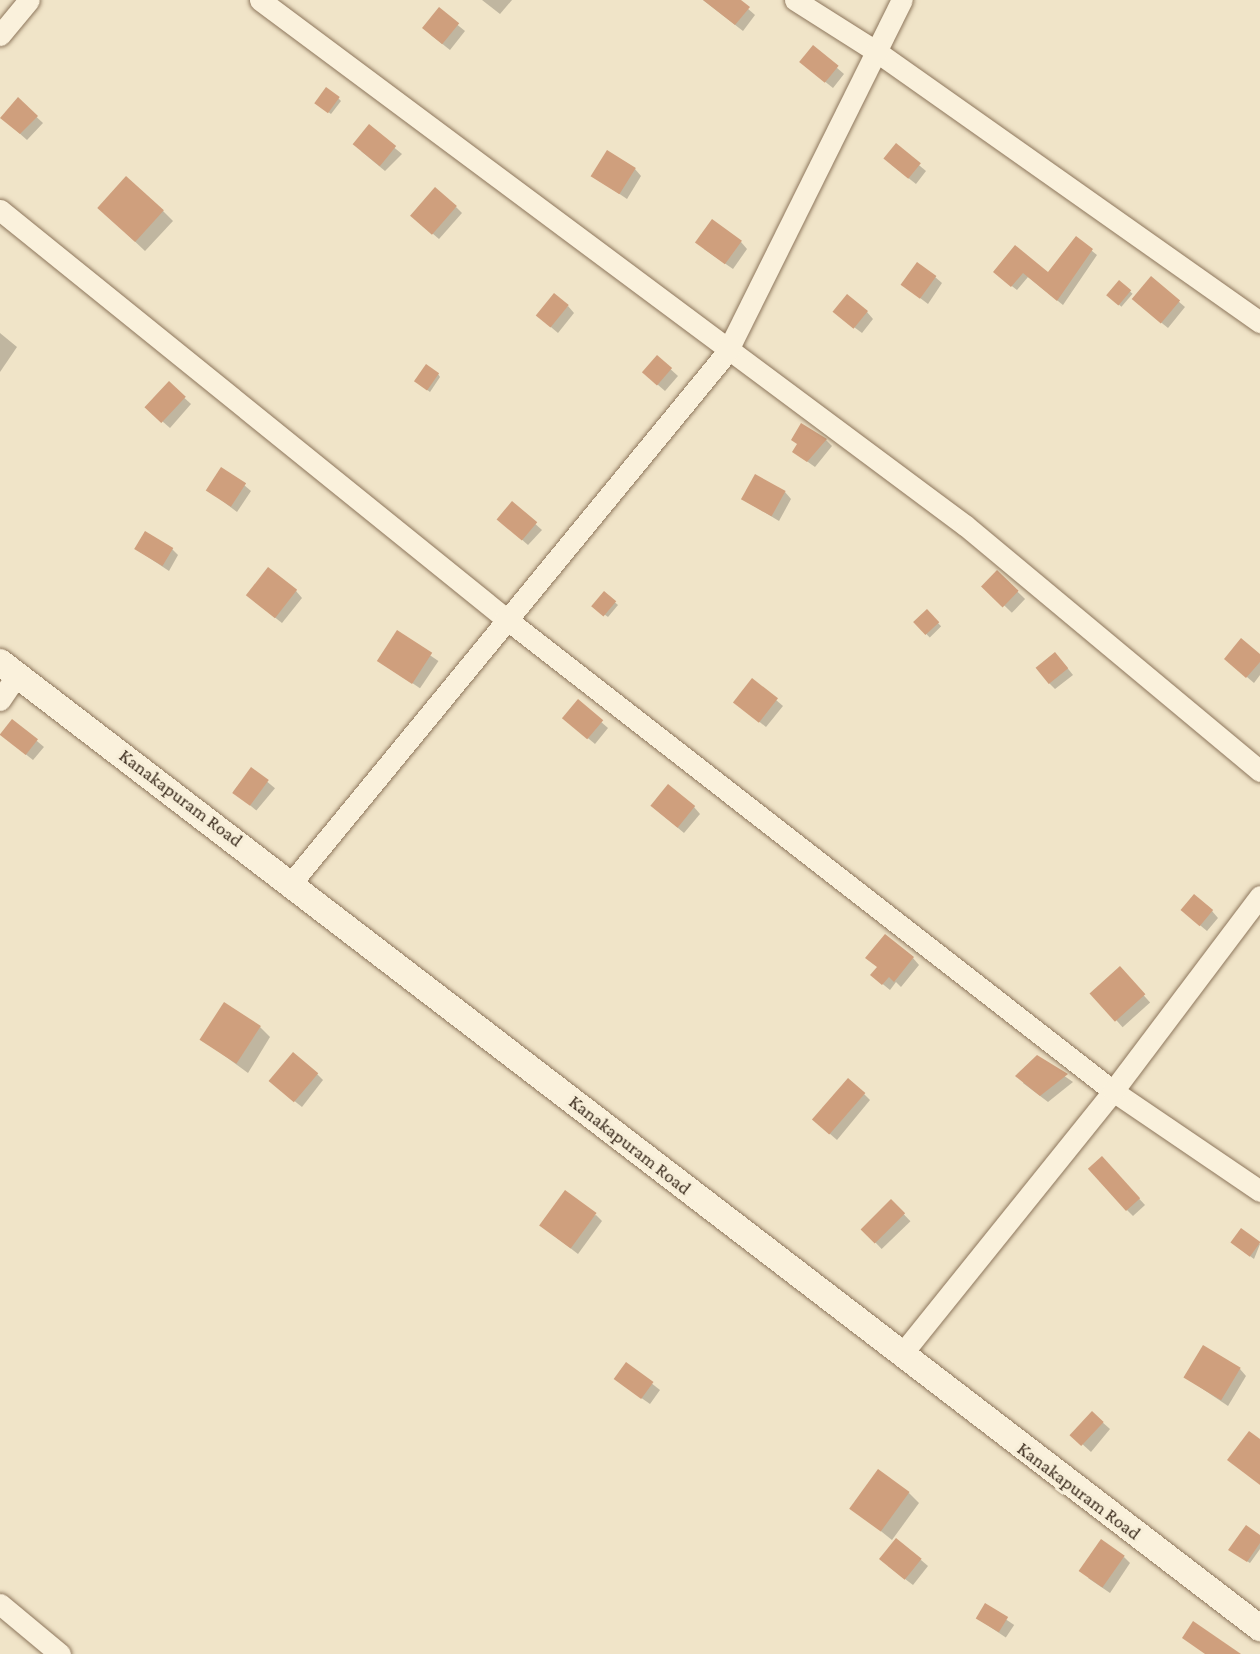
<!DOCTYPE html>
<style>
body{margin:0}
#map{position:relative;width:1260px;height:1654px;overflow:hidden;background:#f0e4c8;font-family:"Crimson Pro",serif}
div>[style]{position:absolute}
.shadow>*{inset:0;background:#0003;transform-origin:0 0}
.building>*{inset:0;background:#cf9f7d;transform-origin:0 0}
.roads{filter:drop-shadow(0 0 2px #8d765c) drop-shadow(0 0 2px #8d765c)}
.minor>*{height:21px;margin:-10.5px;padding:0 10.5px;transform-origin:10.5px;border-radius:10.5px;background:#faf1dc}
.tertiary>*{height:26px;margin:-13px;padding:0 13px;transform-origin:13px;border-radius:13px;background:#faf1dc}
span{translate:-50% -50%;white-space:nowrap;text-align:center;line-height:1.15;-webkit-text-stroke:6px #f7eed8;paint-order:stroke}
.street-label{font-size:19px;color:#3d2e20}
</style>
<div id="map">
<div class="shadow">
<div style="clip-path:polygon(482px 0,512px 0,500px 14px)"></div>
<div style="clip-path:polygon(703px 0,738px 0,755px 15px,743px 31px)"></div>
<div style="clip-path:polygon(439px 10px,465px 31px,450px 50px,431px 35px)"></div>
<div style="clip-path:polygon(814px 48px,844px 74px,833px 88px,808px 68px)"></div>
<div style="clip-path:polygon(338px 98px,341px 101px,331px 114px,319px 105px)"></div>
<div style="clip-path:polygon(18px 100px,43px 123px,27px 140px,9px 124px)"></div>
<div style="clip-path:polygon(369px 127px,402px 154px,385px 171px,361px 151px)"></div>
<div style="clip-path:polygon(896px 146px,926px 171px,916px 184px,892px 165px)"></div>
<div style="clip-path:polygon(635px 169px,641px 176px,627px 199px,593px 176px)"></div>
<div style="clip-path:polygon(456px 207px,462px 213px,439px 239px,419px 222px)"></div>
<div style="clip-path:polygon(163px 211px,173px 221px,145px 251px,110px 218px)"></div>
<div style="clip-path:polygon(1076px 238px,1097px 255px,1063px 305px,1028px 277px,1017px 290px,1000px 277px,1015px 248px,1048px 275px)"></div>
<div style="clip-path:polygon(741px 242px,747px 249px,733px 269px,704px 249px)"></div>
<div style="clip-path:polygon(935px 277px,942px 283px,928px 304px,903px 285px)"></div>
<div style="left:1119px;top:282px;width:18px;height:17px;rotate:41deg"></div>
<div style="clip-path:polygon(1178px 301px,1185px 307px,1168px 328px,1141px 306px)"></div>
<div style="clip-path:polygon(568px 306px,574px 313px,558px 333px,545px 322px)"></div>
<div style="clip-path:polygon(867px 312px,873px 319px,862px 333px,842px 318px)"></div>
<div style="clip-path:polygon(0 333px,17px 347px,0 372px)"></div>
<div style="clip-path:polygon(657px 357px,678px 376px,665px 391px,650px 378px)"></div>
<div style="clip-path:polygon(438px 374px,440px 377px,430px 392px,418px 383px)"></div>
<div style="clip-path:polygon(169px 384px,191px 404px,170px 428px,154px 414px)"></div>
<div style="clip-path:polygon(826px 440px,832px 446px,815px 467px,794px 452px)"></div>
<div style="clip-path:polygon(244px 485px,251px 491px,237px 512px,208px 490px)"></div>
<div style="clip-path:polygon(785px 492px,791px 499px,779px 521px,744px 500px)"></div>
<div style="clip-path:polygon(513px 504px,542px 530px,528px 545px,505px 525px)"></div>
<div style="clip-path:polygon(136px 549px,172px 549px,178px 555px,169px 571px)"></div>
<div style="left:997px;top:572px;width:39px;height:19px;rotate:44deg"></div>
<div style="clip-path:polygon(296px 591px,302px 598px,282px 623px,254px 601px)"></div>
<div style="clip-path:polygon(605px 594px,618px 605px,608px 617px,597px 609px)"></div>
<div style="left:927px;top:612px;width:20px;height:16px;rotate:45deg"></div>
<div style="left:397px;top:633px;width:50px;height:33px;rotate:34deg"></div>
<div style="clip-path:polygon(1260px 656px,1260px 675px,1254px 683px,1233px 665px)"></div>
<div style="clip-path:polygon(1061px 660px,1073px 675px,1055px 689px,1048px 682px)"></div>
<div style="clip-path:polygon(776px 700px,783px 706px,766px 727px,742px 708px)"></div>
<div style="clip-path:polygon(578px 702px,608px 728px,595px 744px,571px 724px)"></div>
<div style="clip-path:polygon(13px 721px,44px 747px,33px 760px,9px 741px)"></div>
<div style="left:252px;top:769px;width:30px;height:29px;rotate:40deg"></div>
<div style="clip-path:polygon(694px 807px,700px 814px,684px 833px,659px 812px)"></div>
<div style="clip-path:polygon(1212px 911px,1218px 918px,1207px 931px,1189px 916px)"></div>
<div style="clip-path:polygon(913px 958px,919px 965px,901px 987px,896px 982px,890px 990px,879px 981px)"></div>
<div style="left:1120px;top:969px;width:45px;height:37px;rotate:48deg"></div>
<div style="clip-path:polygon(260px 1027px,270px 1037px,248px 1073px,203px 1040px)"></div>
<div style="clip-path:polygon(1037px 1057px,1073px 1082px,1048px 1102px,1023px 1083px)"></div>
<div style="clip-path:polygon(317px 1074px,323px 1080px,302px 1107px,278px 1088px)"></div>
<div style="clip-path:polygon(864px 1094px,870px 1100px,837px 1140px,821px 1126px)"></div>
<div style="clip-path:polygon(1108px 1165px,1145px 1205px,1133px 1216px,1126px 1209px)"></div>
<div style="left:891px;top:1201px;width:28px;height:40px;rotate:46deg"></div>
<div style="clip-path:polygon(596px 1215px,602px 1221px,578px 1254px,548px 1231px)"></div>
<div style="clip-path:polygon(1242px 1231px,1260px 1244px,1254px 1259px,1236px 1246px)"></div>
<div style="clip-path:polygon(627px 1364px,660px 1390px,650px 1404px,623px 1385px)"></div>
<div style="clip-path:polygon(1240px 1369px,1246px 1376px,1228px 1406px,1185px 1377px)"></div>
<div style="clip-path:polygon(1092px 1413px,1110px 1429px,1091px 1452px,1080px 1442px)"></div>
<div style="clip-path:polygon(909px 1493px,919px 1503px,892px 1540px,852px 1508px)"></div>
<div style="clip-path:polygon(1260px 1537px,1260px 1549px,1250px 1563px,1233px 1552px)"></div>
<div style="clip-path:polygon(1124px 1557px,1130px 1563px,1110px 1593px,1088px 1578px)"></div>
<div style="clip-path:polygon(921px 1560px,928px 1566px,913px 1585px,888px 1566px)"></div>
<div style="left:986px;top:1606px;width:34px;height:15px;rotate:34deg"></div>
</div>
<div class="building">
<div style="clip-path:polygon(703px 0,741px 0,750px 7px,735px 25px)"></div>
<div style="left:439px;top:7px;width:26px;height:27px;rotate:39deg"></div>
<div style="left:813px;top:45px;width:33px;height:22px;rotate:39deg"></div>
<div style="left:326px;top:87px;width:17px;height:20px;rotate:36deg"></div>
<div style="clip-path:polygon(18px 97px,38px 116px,20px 134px,0 118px)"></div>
<div style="left:369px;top:124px;width:35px;height:26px;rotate:39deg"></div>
<div style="left:896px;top:143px;width:32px;height:20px;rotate:39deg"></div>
<div style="left:607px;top:150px;width:34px;height:31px;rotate:32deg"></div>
<div style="left:126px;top:176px;width:51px;height:43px;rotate:42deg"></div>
<div style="left:435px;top:187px;width:29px;height:38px;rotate:41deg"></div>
<div style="left:712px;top:219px;width:37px;height:29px;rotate:36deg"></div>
<div style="clip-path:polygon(1076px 236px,1093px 249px,1057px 301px,1023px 273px,1011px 287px,993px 272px,1015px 245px,1048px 272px)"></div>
<div style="left:917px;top:262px;width:24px;height:28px;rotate:36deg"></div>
<div style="left:1151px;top:276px;width:38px;height:30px;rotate:40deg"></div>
<div style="left:1119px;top:280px;width:16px;height:20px;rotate:40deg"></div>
<div style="left:554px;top:293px;width:19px;height:29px;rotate:39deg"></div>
<div style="left:847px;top:294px;width:27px;height:23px;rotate:39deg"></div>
<div style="left:657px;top:355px;width:20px;height:23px;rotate:41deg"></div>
<div style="left:426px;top:364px;width:16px;height:21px;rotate:35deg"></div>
<div style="left:169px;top:381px;width:23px;height:36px;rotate:43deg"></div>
<div style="clip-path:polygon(801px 423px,827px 439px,807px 462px,792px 452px,797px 444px,791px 440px)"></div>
<div style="left:221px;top:467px;width:30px;height:28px;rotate:33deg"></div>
<div style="left:755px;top:474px;width:35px;height:29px;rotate:29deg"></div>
<div style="left:512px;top:501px;width:33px;height:24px;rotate:40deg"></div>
<div style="left:145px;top:531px;width:33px;height:21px;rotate:31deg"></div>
<div style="left:268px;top:567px;width:37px;height:36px;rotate:38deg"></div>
<div style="left:997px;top:570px;width:30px;height:23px;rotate:44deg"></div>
<div style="left:604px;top:591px;width:16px;height:20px;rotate:40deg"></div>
<div style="left:927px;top:609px;width:18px;height:19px;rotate:47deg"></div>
<div style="left:397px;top:630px;width:42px;height:37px;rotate:33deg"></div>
<div style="clip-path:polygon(1241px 638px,1260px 654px,1260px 662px,1246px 678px,1224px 659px)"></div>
<div style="left:1055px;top:652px;width:21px;height:25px;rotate:51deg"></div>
<div style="left:752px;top:678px;width:33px;height:31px;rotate:38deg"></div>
<div style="left:578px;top:699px;width:33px;height:25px;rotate:40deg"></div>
<div style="left:12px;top:719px;width:33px;height:20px;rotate:38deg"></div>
<div style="left:251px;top:767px;width:22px;height:32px;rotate:36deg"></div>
<div style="left:668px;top:784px;width:35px;height:28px;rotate:39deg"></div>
<div style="left:1194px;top:894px;width:25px;height:21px;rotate:40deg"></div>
<div style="clip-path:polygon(885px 934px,914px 957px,894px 982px,889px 977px,882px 985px,870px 975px,877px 967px,865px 958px)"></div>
<div style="left:1120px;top:966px;width:38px;height:41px;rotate:48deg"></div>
<div style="left:224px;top:1002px;width:44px;height:45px;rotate:33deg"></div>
<div style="left:293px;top:1052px;width:33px;height:38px;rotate:40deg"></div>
<div style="clip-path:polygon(1037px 1055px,1068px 1074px,1040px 1096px,1015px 1076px)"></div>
<div style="left:848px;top:1078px;width:23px;height:55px;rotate:41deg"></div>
<div style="left:1102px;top:1156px;width:57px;height:19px;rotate:48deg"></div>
<div style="left:565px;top:1190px;width:39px;height:44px;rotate:36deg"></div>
<div style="left:891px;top:1199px;width:20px;height:43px;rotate:45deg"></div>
<div style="left:1241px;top:1228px;width:24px;height:18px;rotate:36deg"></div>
<div style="left:1203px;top:1345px;width:44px;height:38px;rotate:31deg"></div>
<div style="left:626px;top:1362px;width:34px;height:21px;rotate:36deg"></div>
<div style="left:1092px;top:1411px;width:16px;height:33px;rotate:43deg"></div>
<div style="clip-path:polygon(1249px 1431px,1260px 1439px,1260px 1485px,1227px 1460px)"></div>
<div style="left:878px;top:1469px;width:39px;height:49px;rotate:36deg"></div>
<div style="clip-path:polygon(1246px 1525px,1260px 1535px,1260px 1543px,1247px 1562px,1228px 1550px)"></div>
<div style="left:896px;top:1538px;width:33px;height:27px;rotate:39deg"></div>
<div style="left:1101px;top:1539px;width:29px;height:39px;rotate:35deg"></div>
<div style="left:985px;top:1603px;width:27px;height:18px;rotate:31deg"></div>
<div style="clip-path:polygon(1193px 1621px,1241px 1654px,1205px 1654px,1182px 1638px)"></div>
</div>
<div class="roads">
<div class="minor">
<div style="left:260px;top:0;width:880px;rotate:36.69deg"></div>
<div style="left:966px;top:526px;width:383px;rotate:39.8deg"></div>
<div style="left:795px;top:0;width:97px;rotate:32.4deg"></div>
<div style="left:877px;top:52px;width:469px;rotate:35.2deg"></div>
<div style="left:0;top:35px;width:45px;rotate:-50.4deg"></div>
<div style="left:0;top:210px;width:649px;rotate:38.94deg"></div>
<div style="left:505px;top:618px;width:770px;rotate:37.88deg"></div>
<div style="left:1113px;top:1091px;width:178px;rotate:34.2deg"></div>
<div style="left:0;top:700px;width:30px;rotate:-56deg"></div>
<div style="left:292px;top:882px;width:686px;rotate:-50.62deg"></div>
<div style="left:727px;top:352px;width:393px;rotate:-63.6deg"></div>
<div style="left:901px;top:1355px;width:339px;rotate:-51.2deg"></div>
<div style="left:1113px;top:1091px;width:244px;rotate:-53deg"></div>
<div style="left:0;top:1604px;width:78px;rotate:39.8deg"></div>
</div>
<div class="tertiary">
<div style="left:0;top:662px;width:1588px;rotate:37.48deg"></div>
</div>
</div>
<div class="street-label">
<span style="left:181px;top:798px;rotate:37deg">Kanakapuram Road</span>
<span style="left:630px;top:1145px;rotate:38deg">Kanakapuram Road</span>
<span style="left:1079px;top:1491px;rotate:37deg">Kanakapuram Road</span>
</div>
</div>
